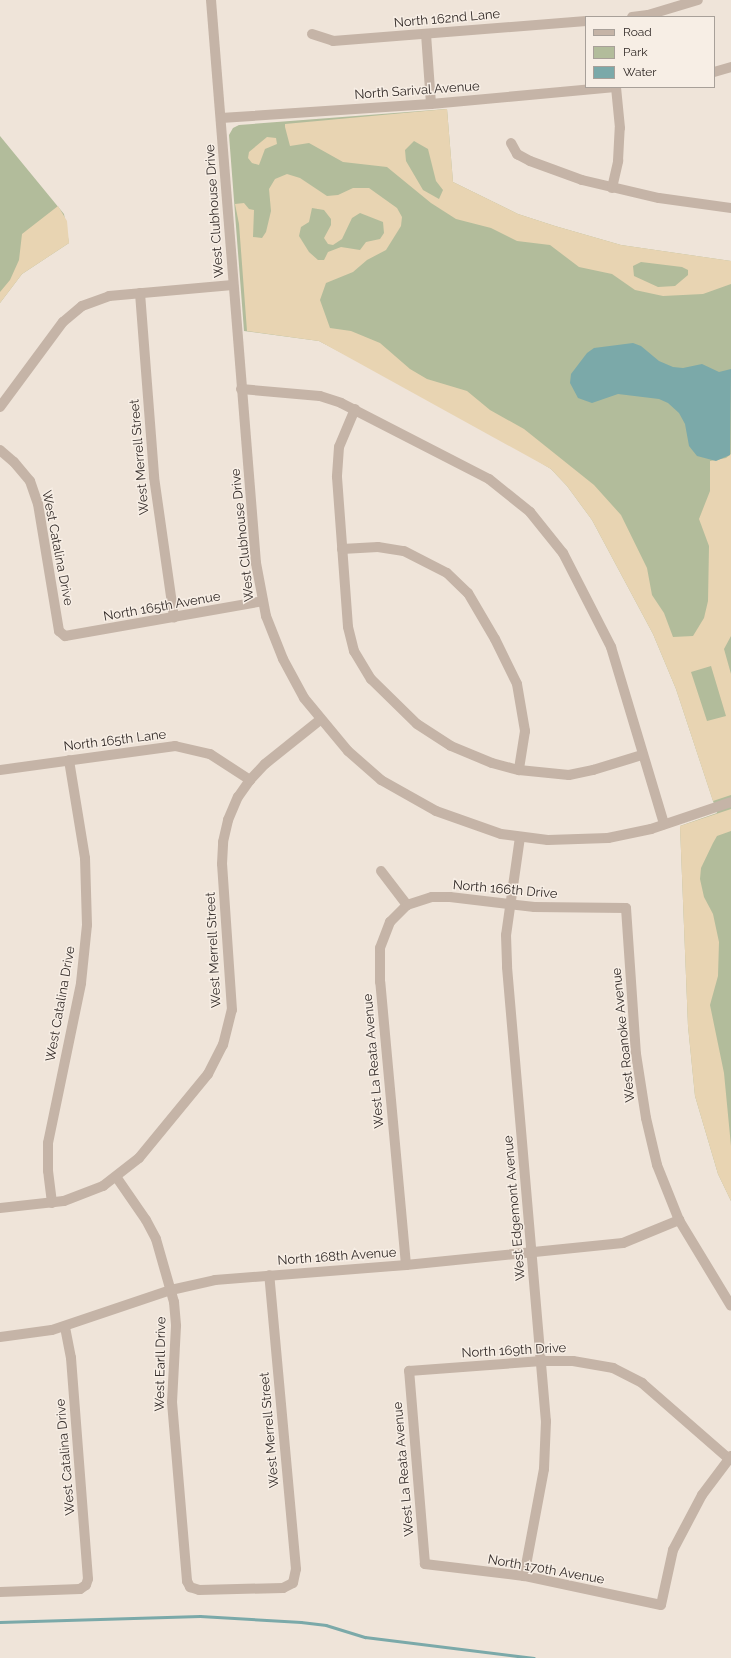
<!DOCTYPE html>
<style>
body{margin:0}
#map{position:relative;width:731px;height:1658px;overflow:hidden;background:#efe4d9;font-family:Raleway,sans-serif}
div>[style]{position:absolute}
.green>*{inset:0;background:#b2bc9b}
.sand>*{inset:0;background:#e8d4b2}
.water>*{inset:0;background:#7ba9a9}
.stream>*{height:2.5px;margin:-1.25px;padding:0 1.25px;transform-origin:1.25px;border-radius:1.25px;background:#7ba9a9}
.minor>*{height:10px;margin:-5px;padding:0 5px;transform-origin:5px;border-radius:5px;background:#c5b4a7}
span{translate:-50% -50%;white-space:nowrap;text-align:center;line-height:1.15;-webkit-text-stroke:3px #f7eee5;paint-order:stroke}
.street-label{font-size:13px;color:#322a27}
.legend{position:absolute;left:585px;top:16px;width:130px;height:72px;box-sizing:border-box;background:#f7eee5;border:1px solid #a8a099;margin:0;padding:5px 7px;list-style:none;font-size:12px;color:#322a27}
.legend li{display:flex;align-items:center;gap:8px;height:20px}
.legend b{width:20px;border:1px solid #a8a099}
</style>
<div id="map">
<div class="green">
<div style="clip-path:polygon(447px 109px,453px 182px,518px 214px,555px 226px,621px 245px,731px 261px,731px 1201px,718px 1174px,695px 1096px,688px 1026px,680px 826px,717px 813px,676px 689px,653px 634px,592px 520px,567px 486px,551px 469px,468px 419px,319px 341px,244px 331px,229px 135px,233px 128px,239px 125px)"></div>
<div style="clip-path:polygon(0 136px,64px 214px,69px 243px,22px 274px,0 303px)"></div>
</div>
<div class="sand">
<div style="clip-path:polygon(evenodd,447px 109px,453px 182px,518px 214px,555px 226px,621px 245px,731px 261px,731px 284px,703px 294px,663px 296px,635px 290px,612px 274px,579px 267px,550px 245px,517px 241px,491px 228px,456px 219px,431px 203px,387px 167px,343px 162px,309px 143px,290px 146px,285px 127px,285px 124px,447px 109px,414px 141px,428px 149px,436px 181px,443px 190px,439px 199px,423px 190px,406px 161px,405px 150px,414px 141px,447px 109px,641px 262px,682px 267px,688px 270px,688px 275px,675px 286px,658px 287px,634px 276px,633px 266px,641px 262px)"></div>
<div style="clip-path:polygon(267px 137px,276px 138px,277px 144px,265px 149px,259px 165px,252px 163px,248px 158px,249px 152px)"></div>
<div style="clip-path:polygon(evenodd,287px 174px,300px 178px,327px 196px,338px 195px,353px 188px,369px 188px,397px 208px,402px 217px,401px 226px,386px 250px,367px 260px,353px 272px,326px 283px,320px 300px,330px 328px,351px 331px,380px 343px,410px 369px,427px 379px,467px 391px,490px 410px,524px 429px,594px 485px,621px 515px,647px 568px,652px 595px,664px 613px,673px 637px,693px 636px,704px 618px,708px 601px,709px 546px,699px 519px,710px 491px,710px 461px,726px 458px,731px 454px,731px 636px,724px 649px,731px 674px,731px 795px,713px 801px,676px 689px,653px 634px,592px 520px,567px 486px,551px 469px,319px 341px,247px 331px,239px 224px,235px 204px,244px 203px,249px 209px,254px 210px,253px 237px,262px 238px,266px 232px,271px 211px,269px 189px,275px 179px,287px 174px,312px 208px,324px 210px,331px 219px,331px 225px,324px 238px,328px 244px,333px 245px,342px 239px,352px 218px,360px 213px,383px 222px,384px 233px,380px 239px,366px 242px,360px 250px,341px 247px,328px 252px,324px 260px,318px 260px,309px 252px,299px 236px,301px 227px,309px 222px,312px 208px,287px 174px,711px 666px,726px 716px,707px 721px,691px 672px,711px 666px)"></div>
<div style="clip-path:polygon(58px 206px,67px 221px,69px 243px,22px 274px,0 303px,0 292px,10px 280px,19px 260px,22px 234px)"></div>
<div style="clip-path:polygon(731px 809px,731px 831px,717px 836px,713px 843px,701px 868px,700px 879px,704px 897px,713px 914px,719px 942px,718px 976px,710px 1005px,724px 1073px,731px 1146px,731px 1201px,718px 1174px,695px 1096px,688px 1026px,680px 826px)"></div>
</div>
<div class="water">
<div style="clip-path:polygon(633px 343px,641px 346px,659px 361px,673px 367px,683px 368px,702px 364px,719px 372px,731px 369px,730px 455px,716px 461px,697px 456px,689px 446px,685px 424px,679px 413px,668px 403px,659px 399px,618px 394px,592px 403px,578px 398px,570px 383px,571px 374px,587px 353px,594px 348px)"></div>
</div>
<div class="stream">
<div style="left:0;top:1622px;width:200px;rotate:-1.7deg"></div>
<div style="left:200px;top:1616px;width:101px;rotate:3.4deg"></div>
<div style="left:301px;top:1622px;width:25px;rotate:7deg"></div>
<div style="left:326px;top:1625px;width:41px;rotate:17.1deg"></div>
<div style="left:365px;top:1637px;width:170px;rotate:7.1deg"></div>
</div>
<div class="minor">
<div style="left:211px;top:0;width:565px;rotate:85.43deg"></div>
<div style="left:256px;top:563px;width:54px;rotate:79.3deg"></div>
<div style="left:266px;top:616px;width:46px;rotate:68.4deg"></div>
<div style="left:283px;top:659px;width:44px;rotate:61.7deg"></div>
<div style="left:304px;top:698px;width:69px;rotate:50.3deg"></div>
<div style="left:348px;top:751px;width:44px;rotate:41.3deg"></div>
<div style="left:381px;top:780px;width:63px;rotate:29.4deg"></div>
<div style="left:436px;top:811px;width:69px;rotate:19.5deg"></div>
<div style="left:501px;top:834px;width:47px;rotate:7.3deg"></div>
<div style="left:548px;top:840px;width:60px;rotate:-1.9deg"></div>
<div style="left:608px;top:838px;width:44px;rotate:-11.8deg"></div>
<div style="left:651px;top:829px;width:84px;rotate:-18.6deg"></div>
<div style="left:632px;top:17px;width:16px;rotate:-7deg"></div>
<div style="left:648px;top:15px;width:52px;rotate:-16.7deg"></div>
<div style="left:312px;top:34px;width:22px;rotate:18deg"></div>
<div style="left:333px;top:41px;width:254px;rotate:-4.5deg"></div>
<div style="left:426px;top:34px;width:70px;rotate:85.9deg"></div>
<div style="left:714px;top:72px;width:18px;rotate:-16deg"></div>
<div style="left:221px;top:118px;width:210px;rotate:-3.8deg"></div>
<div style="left:431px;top:104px;width:185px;rotate:-5.3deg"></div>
<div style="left:511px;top:143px;width:13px;rotate:61deg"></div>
<div style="left:517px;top:154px;width:15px;rotate:28deg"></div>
<div style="left:530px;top:161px;width:55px;rotate:20.1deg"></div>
<div style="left:582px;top:180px;width:79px;rotate:13.2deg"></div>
<div style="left:659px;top:198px;width:73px;rotate:7.9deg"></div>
<div style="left:612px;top:188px;width:28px;rotate:-77deg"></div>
<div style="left:618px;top:161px;width:33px;rotate:-87deg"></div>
<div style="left:620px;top:128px;width:41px;rotate:-95.6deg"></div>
<div style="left:140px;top:293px;width:185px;rotate:85.6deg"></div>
<div style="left:154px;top:477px;width:142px;rotate:81.9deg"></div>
<div style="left:241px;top:389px;width:79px;rotate:5.1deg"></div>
<div style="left:320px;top:396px;width:22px;rotate:18deg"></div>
<div style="left:341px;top:403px;width:166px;rotate:27.2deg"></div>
<div style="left:489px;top:479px;width:53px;rotate:38.8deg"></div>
<div style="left:530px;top:512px;width:53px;rotate:51.2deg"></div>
<div style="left:563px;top:553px;width:106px;rotate:62.9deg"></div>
<div style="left:611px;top:647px;width:185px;rotate:73.3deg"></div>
<div style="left:0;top:407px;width:106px;rotate:-53.5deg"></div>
<div style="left:63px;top:322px;width:25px;rotate:-40deg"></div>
<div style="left:82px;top:306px;width:29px;rotate:-20deg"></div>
<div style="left:109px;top:296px;width:124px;rotate:-5.1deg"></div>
<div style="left:355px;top:409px;width:41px;rotate:112.8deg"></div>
<div style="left:339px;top:447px;width:30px;rotate:94deg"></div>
<div style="left:337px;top:477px;width:150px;rotate:85.8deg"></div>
<div style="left:348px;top:627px;width:25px;rotate:76deg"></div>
<div style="left:354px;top:651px;width:33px;rotate:59deg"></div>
<div style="left:371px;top:679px;width:64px;rotate:44.4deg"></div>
<div style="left:417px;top:724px;width:40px;rotate:32.9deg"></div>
<div style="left:451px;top:746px;width:44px;rotate:22.5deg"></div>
<div style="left:492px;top:763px;width:28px;rotate:15deg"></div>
<div style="left:519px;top:770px;width:50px;rotate:5.7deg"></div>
<div style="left:569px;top:775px;width:25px;rotate:-12deg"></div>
<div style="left:593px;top:770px;width:51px;rotate:-17deg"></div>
<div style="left:0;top:450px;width:18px;rotate:41deg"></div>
<div style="left:14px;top:462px;width:25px;rotate:50deg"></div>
<div style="left:30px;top:481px;width:24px;rotate:71deg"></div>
<div style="left:38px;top:504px;width:129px;rotate:80.6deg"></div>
<div style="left:59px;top:631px;width:8px;rotate:40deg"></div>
<div style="left:65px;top:636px;width:201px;rotate:-10deg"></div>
<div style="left:342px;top:549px;width:36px;rotate:-3deg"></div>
<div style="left:378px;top:547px;width:26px;rotate:9deg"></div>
<div style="left:404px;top:551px;width:48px;rotate:27.1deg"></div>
<div style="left:447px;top:573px;width:29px;rotate:44deg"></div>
<div style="left:468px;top:593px;width:53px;rotate:59.6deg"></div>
<div style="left:495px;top:639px;width:50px;rotate:63.9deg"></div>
<div style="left:517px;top:684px;width:48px;rotate:80.3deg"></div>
<div style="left:525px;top:731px;width:39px;rotate:99deg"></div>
<div style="left:0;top:770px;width:177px;rotate:-7.8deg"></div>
<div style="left:175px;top:746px;width:36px;rotate:13deg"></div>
<div style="left:210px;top:754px;width:48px;rotate:33deg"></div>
<div style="left:520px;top:837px;width:99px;rotate:98.1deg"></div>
<div style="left:506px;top:935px;width:32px;rotate:88deg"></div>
<div style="left:507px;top:967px;width:456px;rotate:85.1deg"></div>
<div style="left:546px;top:1421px;width:48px;rotate:92.4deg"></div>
<div style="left:544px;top:1469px;width:109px;rotate:100.6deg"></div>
<div style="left:381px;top:871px;width:43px;rotate:52.6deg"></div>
<div style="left:117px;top:1178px;width:51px;rotate:55.4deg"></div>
<div style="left:146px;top:1220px;width:21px;rotate:62deg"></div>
<div style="left:156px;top:1239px;width:66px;rotate:74.1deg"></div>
<div style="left:174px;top:1302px;width:24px;rotate:85deg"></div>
<div style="left:176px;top:1326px;width:76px;rotate:93deg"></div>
<div style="left:172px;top:1402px;width:180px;rotate:85.2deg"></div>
<div style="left:187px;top:1581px;width:7px;rotate:63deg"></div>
<div style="left:190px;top:1587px;width:9px;rotate:18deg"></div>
<div style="left:199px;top:1590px;width:84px;rotate:-1.4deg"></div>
<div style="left:283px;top:1588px;width:11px;rotate:-27deg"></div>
<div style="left:293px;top:1583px;width:14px;rotate:-78deg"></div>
<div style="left:296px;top:1569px;width:295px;rotate:-95.2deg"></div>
<div style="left:52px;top:1203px;width:32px;rotate:-97deg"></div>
<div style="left:48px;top:1171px;width:28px;rotate:-90deg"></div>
<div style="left:48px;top:1143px;width:163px;rotate:-78.3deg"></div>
<div style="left:81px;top:983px;width:58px;rotate:-84.1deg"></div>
<div style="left:87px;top:925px;width:67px;rotate:-91.7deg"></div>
<div style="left:85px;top:858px;width:99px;rotate:-99.3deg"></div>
<div style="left:0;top:1208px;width:64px;rotate:-6.2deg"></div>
<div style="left:64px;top:1201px;width:42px;rotate:-21deg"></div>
<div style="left:103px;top:1186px;width:46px;rotate:-37.9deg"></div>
<div style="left:139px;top:1158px;width:109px;rotate:-50.6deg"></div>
<div style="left:208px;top:1074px;width:33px;rotate:-63deg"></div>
<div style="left:223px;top:1045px;width:36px;rotate:-76deg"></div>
<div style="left:232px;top:1010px;width:146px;rotate:-93.9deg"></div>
<div style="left:222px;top:864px;width:22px;rotate:-87deg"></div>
<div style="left:223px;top:842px;width:23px;rotate:-77deg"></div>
<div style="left:228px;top:820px;width:25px;rotate:-67deg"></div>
<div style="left:238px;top:797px;width:21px;rotate:-55deg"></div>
<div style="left:250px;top:780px;width:22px;rotate:-47deg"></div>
<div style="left:265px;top:764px;width:70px;rotate:-38.7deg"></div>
<div style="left:406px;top:1265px;width:284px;rotate:-95.2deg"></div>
<div style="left:380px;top:982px;width:34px;rotate:-90deg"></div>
<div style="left:380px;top:948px;width:28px;rotate:-69deg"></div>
<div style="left:390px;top:922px;width:24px;rotate:-45deg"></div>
<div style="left:407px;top:905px;width:26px;rotate:-18deg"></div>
<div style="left:432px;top:897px;width:18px"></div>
<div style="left:450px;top:897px;width:85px;rotate:6.8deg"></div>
<div style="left:534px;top:907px;width:92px;rotate:0.6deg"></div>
<div style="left:626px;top:908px;width:146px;rotate:86.1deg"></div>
<div style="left:636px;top:1054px;width:65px;rotate:81.1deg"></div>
<div style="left:646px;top:1118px;width:48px;rotate:76.8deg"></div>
<div style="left:657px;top:1165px;width:59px;rotate:68.2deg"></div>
<div style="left:679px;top:1220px;width:100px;rotate:58.8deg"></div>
<div style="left:0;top:1337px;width:52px;rotate:-7.7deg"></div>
<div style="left:52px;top:1330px;width:126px;rotate:-18.6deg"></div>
<div style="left:171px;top:1290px;width:45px;rotate:-12.8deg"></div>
<div style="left:215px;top:1280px;width:192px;rotate:-4.5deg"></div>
<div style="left:406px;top:1265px;width:218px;rotate:-5.8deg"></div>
<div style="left:623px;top:1243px;width:61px;rotate:-22.3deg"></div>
<div style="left:731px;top:1456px;width:4px;rotate:124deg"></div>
<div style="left:729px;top:1459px;width:45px;rotate:126.9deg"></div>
<div style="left:702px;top:1495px;width:62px;rotate:117.8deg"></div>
<div style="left:673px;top:1550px;width:56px;rotate:102.3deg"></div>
<div style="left:661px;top:1605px;width:140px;rotate:-168deg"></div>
<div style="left:524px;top:1576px;width:100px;rotate:-173.1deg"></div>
<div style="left:425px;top:1564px;width:194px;rotate:-94.7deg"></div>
<div style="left:409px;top:1371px;width:133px;rotate:-4.3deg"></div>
<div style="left:542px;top:1361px;width:31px"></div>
<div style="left:573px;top:1361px;width:41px;rotate:9.9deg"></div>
<div style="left:613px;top:1368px;width:33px;rotate:27deg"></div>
<div style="left:642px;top:1383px;width:116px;rotate:41.1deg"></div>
<div style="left:729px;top:1459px;width:2px;rotate:27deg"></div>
<div style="left:0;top:1592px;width:80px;rotate:-2.1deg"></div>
<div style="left:80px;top:1589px;width:7px;rotate:-34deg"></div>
<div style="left:86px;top:1585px;width:6px;rotate:-72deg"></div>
<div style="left:88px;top:1579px;width:222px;rotate:-94.4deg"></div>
<div style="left:71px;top:1358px;width:32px;rotate:-101deg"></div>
</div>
<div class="street-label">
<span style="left:447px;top:19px;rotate:-5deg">North 162nd Lane</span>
<span style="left:417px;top:91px;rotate:-4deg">North Sarival Avenue</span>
<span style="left:215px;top:211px;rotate:-94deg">West Clubhouse Drive</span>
<span style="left:140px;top:457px;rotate:-95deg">West Merrell Street</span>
<span style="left:243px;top:535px;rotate:-96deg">West Clubhouse Drive</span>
<span style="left:57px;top:548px;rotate:79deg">West Catalina Drive</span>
<span style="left:162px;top:607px;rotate:-10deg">North 165th Avenue</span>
<span style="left:115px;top:741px;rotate:-7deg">North 165th Lane</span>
<span style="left:505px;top:890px;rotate:5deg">North 166th Drive</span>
<span style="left:214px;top:950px;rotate:-93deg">West Merrell Street</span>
<span style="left:61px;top:1004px;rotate:-80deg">West Catalina Drive</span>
<span style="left:624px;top:1035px;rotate:-96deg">West Roanoke Avenue</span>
<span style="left:374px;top:1061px;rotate:-95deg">West La Reata Avenue</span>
<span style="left:515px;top:1208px;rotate:-95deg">West Edgemont Avenue</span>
<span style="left:337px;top:1257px;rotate:-4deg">North 168th Avenue</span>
<span style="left:514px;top:1351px;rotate:-3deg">North 169th Drive</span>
<span style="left:161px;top:1364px;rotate:-89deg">West Earll Drive</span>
<span style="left:270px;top:1430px;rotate:-95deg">West Merrell Street</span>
<span style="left:66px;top:1457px;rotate:-95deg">West Catalina Drive</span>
<span style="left:404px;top:1469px;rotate:-95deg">West La Reata Avenue</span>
<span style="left:546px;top:1570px;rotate:10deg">North 170th Avenue</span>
</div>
<ul class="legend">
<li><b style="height:5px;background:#c5b4a7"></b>Road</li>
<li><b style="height:11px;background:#b2bc9b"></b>Park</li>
<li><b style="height:11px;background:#7ba9a9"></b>Water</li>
</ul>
</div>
